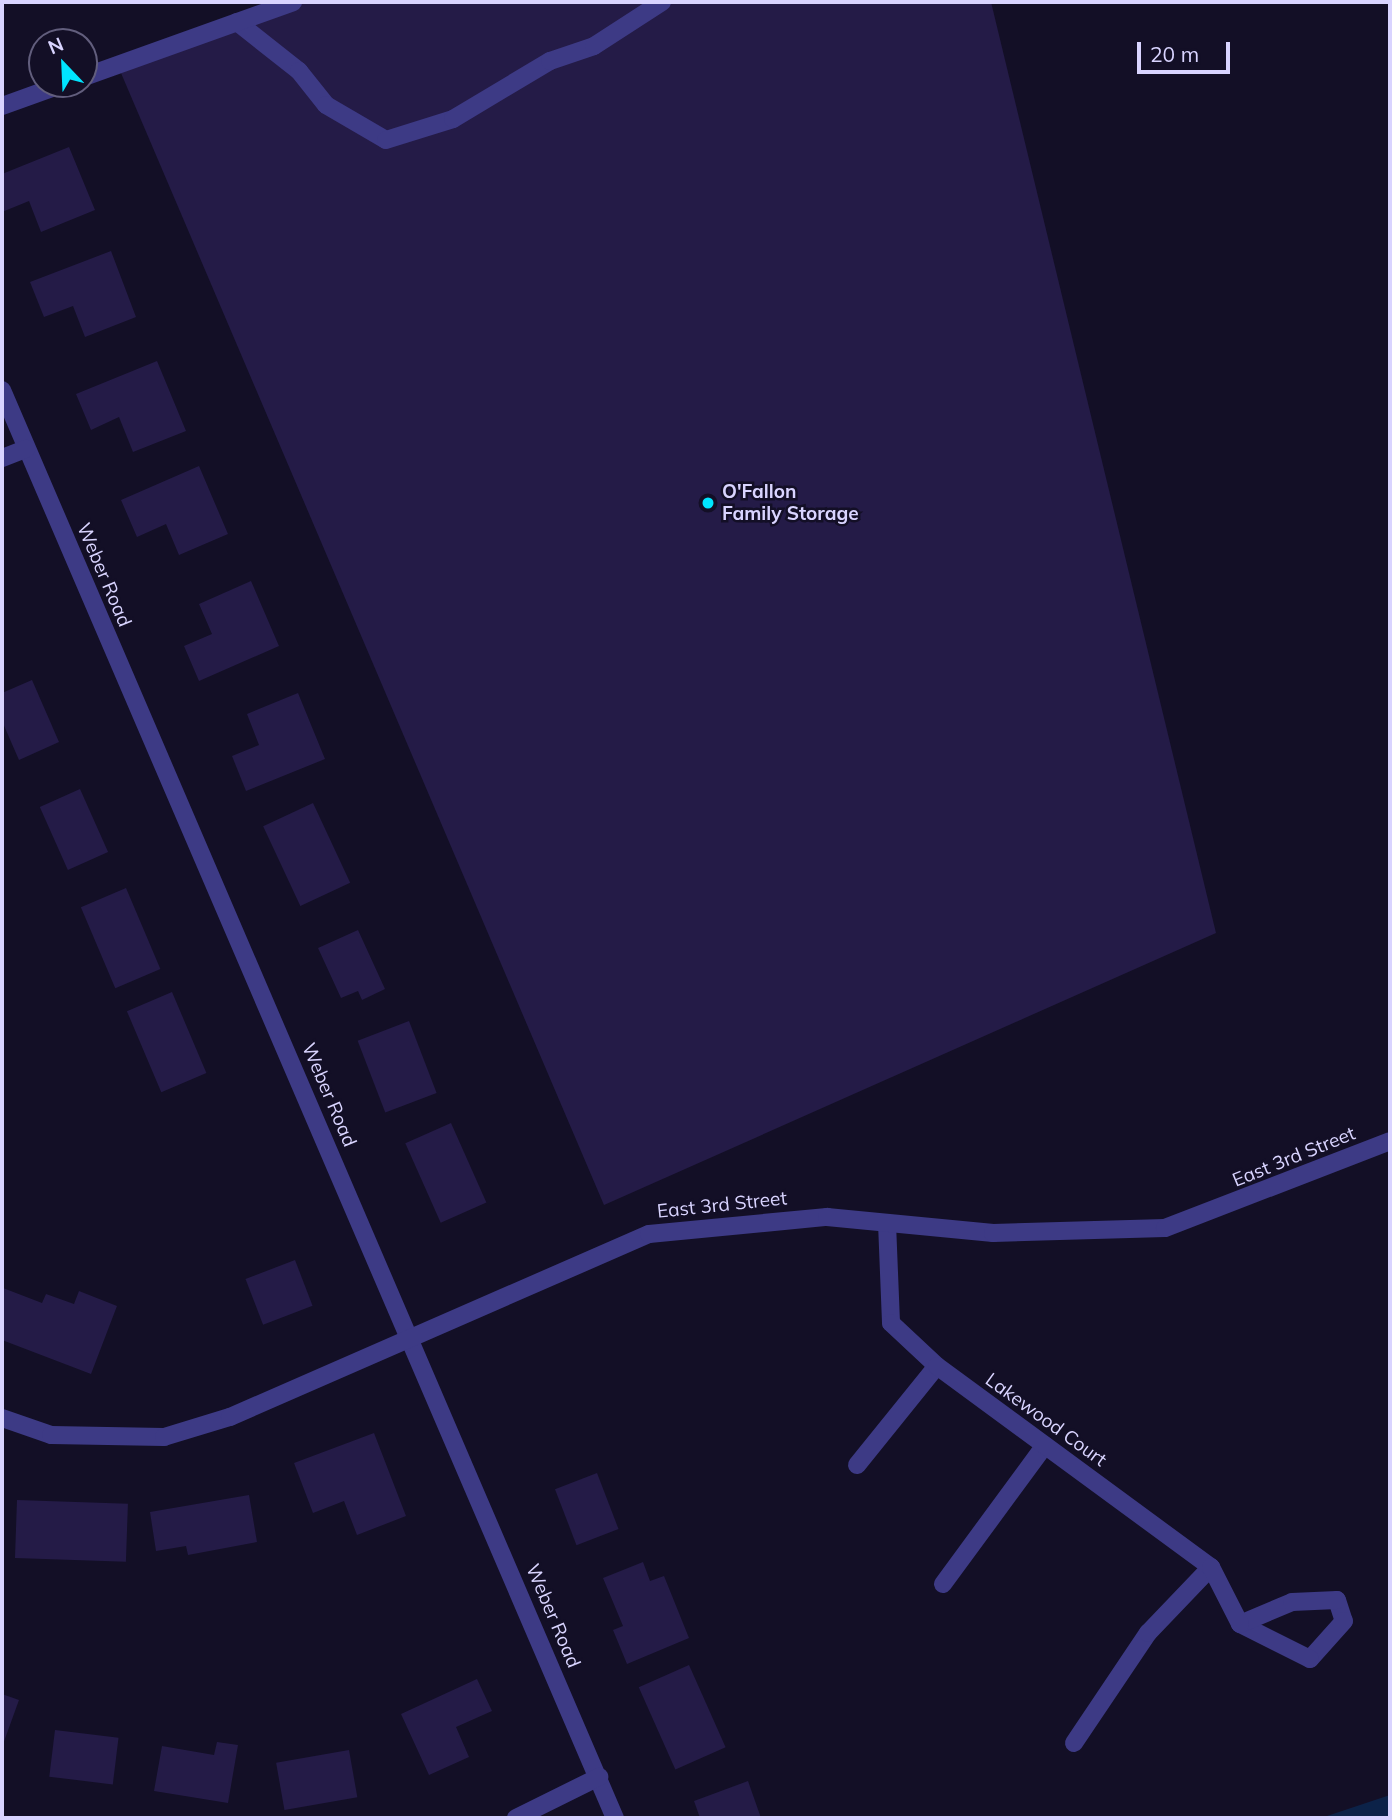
<!DOCTYPE html>
<style>
body{margin:0}
#map{position:relative;width:1392px;height:1820px;overflow:hidden;background:#130f26;font-family:Mulish,sans-serif}
div>[style]{position:absolute}
.water>*{inset:0;background:#0c2248}
.building>*{inset:0;background:#241b47;transform-origin:0 0}
.service>*{height:18px;margin:-9px;padding:0 9px;transform-origin:9px;border-radius:9px;background:#3d3a85}
.minor>*{height:18px;margin:-9px;padding:0 9px;transform-origin:9px;border-radius:9px;background:#3d3a85}
.tertiary>*{height:18px;margin:-9px;padding:0 9px;transform-origin:9px;border-radius:9px;background:#3d3a85}
.dots>*{width:19px;height:19px;translate:-50% -50%;box-sizing:border-box;border:4px solid #130f26;border-radius:50%}
span{translate:-50% -50%;white-space:nowrap;text-align:center;line-height:1.15;-webkit-text-stroke:5px #130f26;paint-order:stroke}
.poi-label{font-size:19px;color:#d9d4ff;font-weight:700}
.left{translate:0 -50%;text-align:left}
.street-label{font-size:19px;color:#d9d4ff}
.frame{position:absolute;inset:0;border:4px solid #d9d4ff;pointer-events:none}
.north{position:absolute;left:28px;top:28px;width:70px;height:70px;box-sizing:border-box;background:#130f26;border:2px solid #625e7d;border-radius:50%;rotate:337deg;font-size:19px;font-weight:700;line-height:28px;text-align:center;color:#d9d4ff}
.north::after{content:'';display:block;margin:auto;width:24px;height:32px;background:#00e5ff;clip-path:polygon(50% 0,100% 100%,50% 72%,0 100%)}
.scale{position:absolute;left:1137px;top:42px;width:93px;height:32px;box-sizing:border-box;border:4px solid #d9d4ff;border-top:0;padding-left:9px;font-size:21px;line-height:24px;white-space:nowrap;color:#d9d4ff;-webkit-text-stroke:5px #130f26;paint-order:stroke}
</style>
<div id="map">
<div class="water">
<div style="clip-path:polygon(1390px 1795px,1390px 1818px,1321px 1818px)"></div>
</div>
<div class="building">
<div style="clip-path:polygon(294px 2px,991px 2px,1216px 933px,604px 1205px,121px 73px)"></div>
<div style="clip-path:polygon(69px 147px,95px 210px,41px 232px,29px 201px,2px 212px,2px 174px)"></div>
<div style="clip-path:polygon(111px 251px,136px 317px,85px 337px,73px 306px,44px 317px,30px 282px)"></div>
<div style="clip-path:polygon(157px 361px,186px 431px,133px 452px,119px 417px,91px 430px,76px 394px)"></div>
<div style="clip-path:polygon(199px 466px,228px 534px,179px 555px,166px 524px,137px 537px,121px 500px)"></div>
<div style="clip-path:polygon(251px 581px,279px 646px,199px 681px,184px 646px,212px 634px,199px 604px)"></div>
<div style="clip-path:polygon(32px 680px,59px 742px,19px 760px,2px 721px,2px 693px)"></div>
<div style="clip-path:polygon(298px 693px,325px 759px,246px 791px,232px 756px,259px 745px,247px 714px)"></div>
<div style="left:80px;top:789px;width:69px;height:44px;rotate:66deg"></div>
<div style="left:313px;top:803px;width:88px;height:55px;rotate:65deg"></div>
<div style="left:126px;top:888px;width:88px;height:49px;rotate:67deg"></div>
<div style="clip-path:polygon(358px 930px,385px 989px,362px 1000px,358px 991px,341px 998px,318px 948px)"></div>
<div style="left:172px;top:992px;width:88px;height:49px;rotate:67deg"></div>
<div style="left:409px;top:1021px;width:77px;height:55px;rotate:69deg"></div>
<div style="left:451px;top:1123px;width:87px;height:50px;rotate:66deg"></div>
<div style="left:295px;top:1260px;width:49px;height:53px;rotate:69deg"></div>
<div style="clip-path:polygon(3px 1288px,42px 1303px,46px 1294px,74px 1304px,79px 1291px,117px 1306px,91px 1374px,2px 1340px)"></div>
<div style="clip-path:polygon(374px 1433px,406px 1516px,357px 1535px,344px 1501px,313px 1513px,294px 1463px)"></div>
<div style="left:597px;top:1473px;width:60px;height:45px;rotate:69deg"></div>
<div style="clip-path:polygon(249px 1495px,257px 1542px,188px 1555px,186px 1546px,156px 1551px,150px 1512px)"></div>
<div style="left:17px;top:1500px;width:111px;height:58px;rotate:2deg"></div>
<div style="clip-path:polygon(643px 1562px,650px 1581px,664px 1576px,689px 1638px,627px 1664px,613px 1630px,623px 1626px,603px 1578px)"></div>
<div style="left:689px;top:1665px;width:90px;height:55px;rotate:66deg"></div>
<div style="clip-path:polygon(477px 1679px,492px 1711px,456px 1727px,469px 1757px,429px 1775px,401px 1714px)"></div>
<div style="clip-path:polygon(2px 1694px,19px 1700px,2px 1747px)"></div>
<div style="left:55px;top:1730px;width:64px;height:47px;rotate:7deg"></div>
<div style="clip-path:polygon(217px 1742px,238px 1745px,228px 1803px,154px 1791px,162px 1746px,214px 1755px)"></div>
<div style="left:349px;top:1750px;width:48px;height:74px;rotate:80deg"></div>
<div style="clip-path:polygon(748px 1781px,761px 1818px,700px 1818px,694px 1801px)"></div>
</div>
<div class="service">
<div style="left:237px;top:22px;width:79px;rotate:38.3deg"></div>
<div style="left:299px;top:71px;width:43px;rotate:51.5deg"></div>
<div style="left:326px;top:105px;width:69px;rotate:30.3deg"></div>
<div style="left:386px;top:140px;width:70px;rotate:-17.4deg"></div>
<div style="left:453px;top:119px;width:113px;rotate:-30.9deg"></div>
<div style="left:550px;top:61px;width:46px;rotate:-18.8deg"></div>
<div style="left:594px;top:46px;width:81px;rotate:-32.9deg"></div>
<div style="left:857px;top:1465px;width:127px;rotate:-51.1deg"></div>
<div style="left:943px;top:1584px;width:172px;rotate:-53.7deg"></div>
<div style="left:1337px;top:1600px;width:22px;rotate:72deg"></div>
<div style="left:1344px;top:1621px;width:51px;rotate:131.8deg"></div>
<div style="left:1310px;top:1659px;width:78px;rotate:-153.4deg"></div>
<div style="left:1240px;top:1624px;width:56px;rotate:-22.9deg"></div>
<div style="left:1292px;top:1602px;width:45px;rotate:-2.5deg"></div>
<div style="left:1074px;top:1743px;width:133px;rotate:-56.1deg"></div>
<div style="left:1148px;top:1633px;width:91px;rotate:-46.3deg"></div>
</div>
<div class="minor">
<div style="left:84px;top:77px;width:222px;rotate:-19.7deg"></div>
<div style="left:2px;top:106px;width:65px;rotate:-19.8deg"></div>
<div style="left:2px;top:390px;width:1554px;rotate:66.77deg"></div>
<div style="left:2px;top:458px;width:26px;rotate:-21deg"></div>
<div style="left:887px;top:1223px;width:100px;rotate:87.7deg"></div>
<div style="left:891px;top:1323px;width:63px;rotate:43.1deg"></div>
<div style="left:937px;top:1366px;width:340px;rotate:36.3deg"></div>
<div style="left:1211px;top:1567px;width:64px;rotate:63deg"></div>
<div style="left:516px;top:1818px;width:93px;rotate:-26.3deg"></div>
</div>
<div class="tertiary">
<div style="left:2px;top:1418px;width:52px;rotate:19.1deg"></div>
<div style="left:51px;top:1435px;width:113px;rotate:1deg"></div>
<div style="left:164px;top:1437px;width:69px;rotate:-16.9deg"></div>
<div style="left:230px;top:1417px;width:457px;rotate:-23.6deg"></div>
<div style="left:649px;top:1234px;width:179px;rotate:-5.5deg"></div>
<div style="left:827px;top:1217px;width:167px;rotate:5.5deg"></div>
<div style="left:993px;top:1233px;width:172px;rotate:-1.7deg"></div>
<div style="left:1165px;top:1228px;width:241px;rotate:-21.1deg"></div>
</div>
<div class="dots">
<div style="left:708px;top:503px;background:#00e5ff"></div>
</div>
<div class="poi-label">
<span class="left" style="left:722px;top:503px">O'Fallon<br>Family Storage</span>
</div>
<div class="street-label">
<span style="left:104px;top:575px;rotate:67deg">Weber Road</span>
<span style="left:329px;top:1095px;rotate:67deg">Weber Road</span>
<span style="left:1294px;top:1157px;rotate:-22deg">East 3rd Street</span>
<span style="left:722px;top:1205px;rotate:-6deg">East 3rd Street</span>
<span style="left:1046px;top:1420px;rotate:36deg">Lakewood Court</span>
<span style="left:553px;top:1616px;rotate:67deg">Weber Road</span>
</div>
<div class="frame"></div>
<div class="north">N</div>
<div class="scale">20 m</div>
</div>
